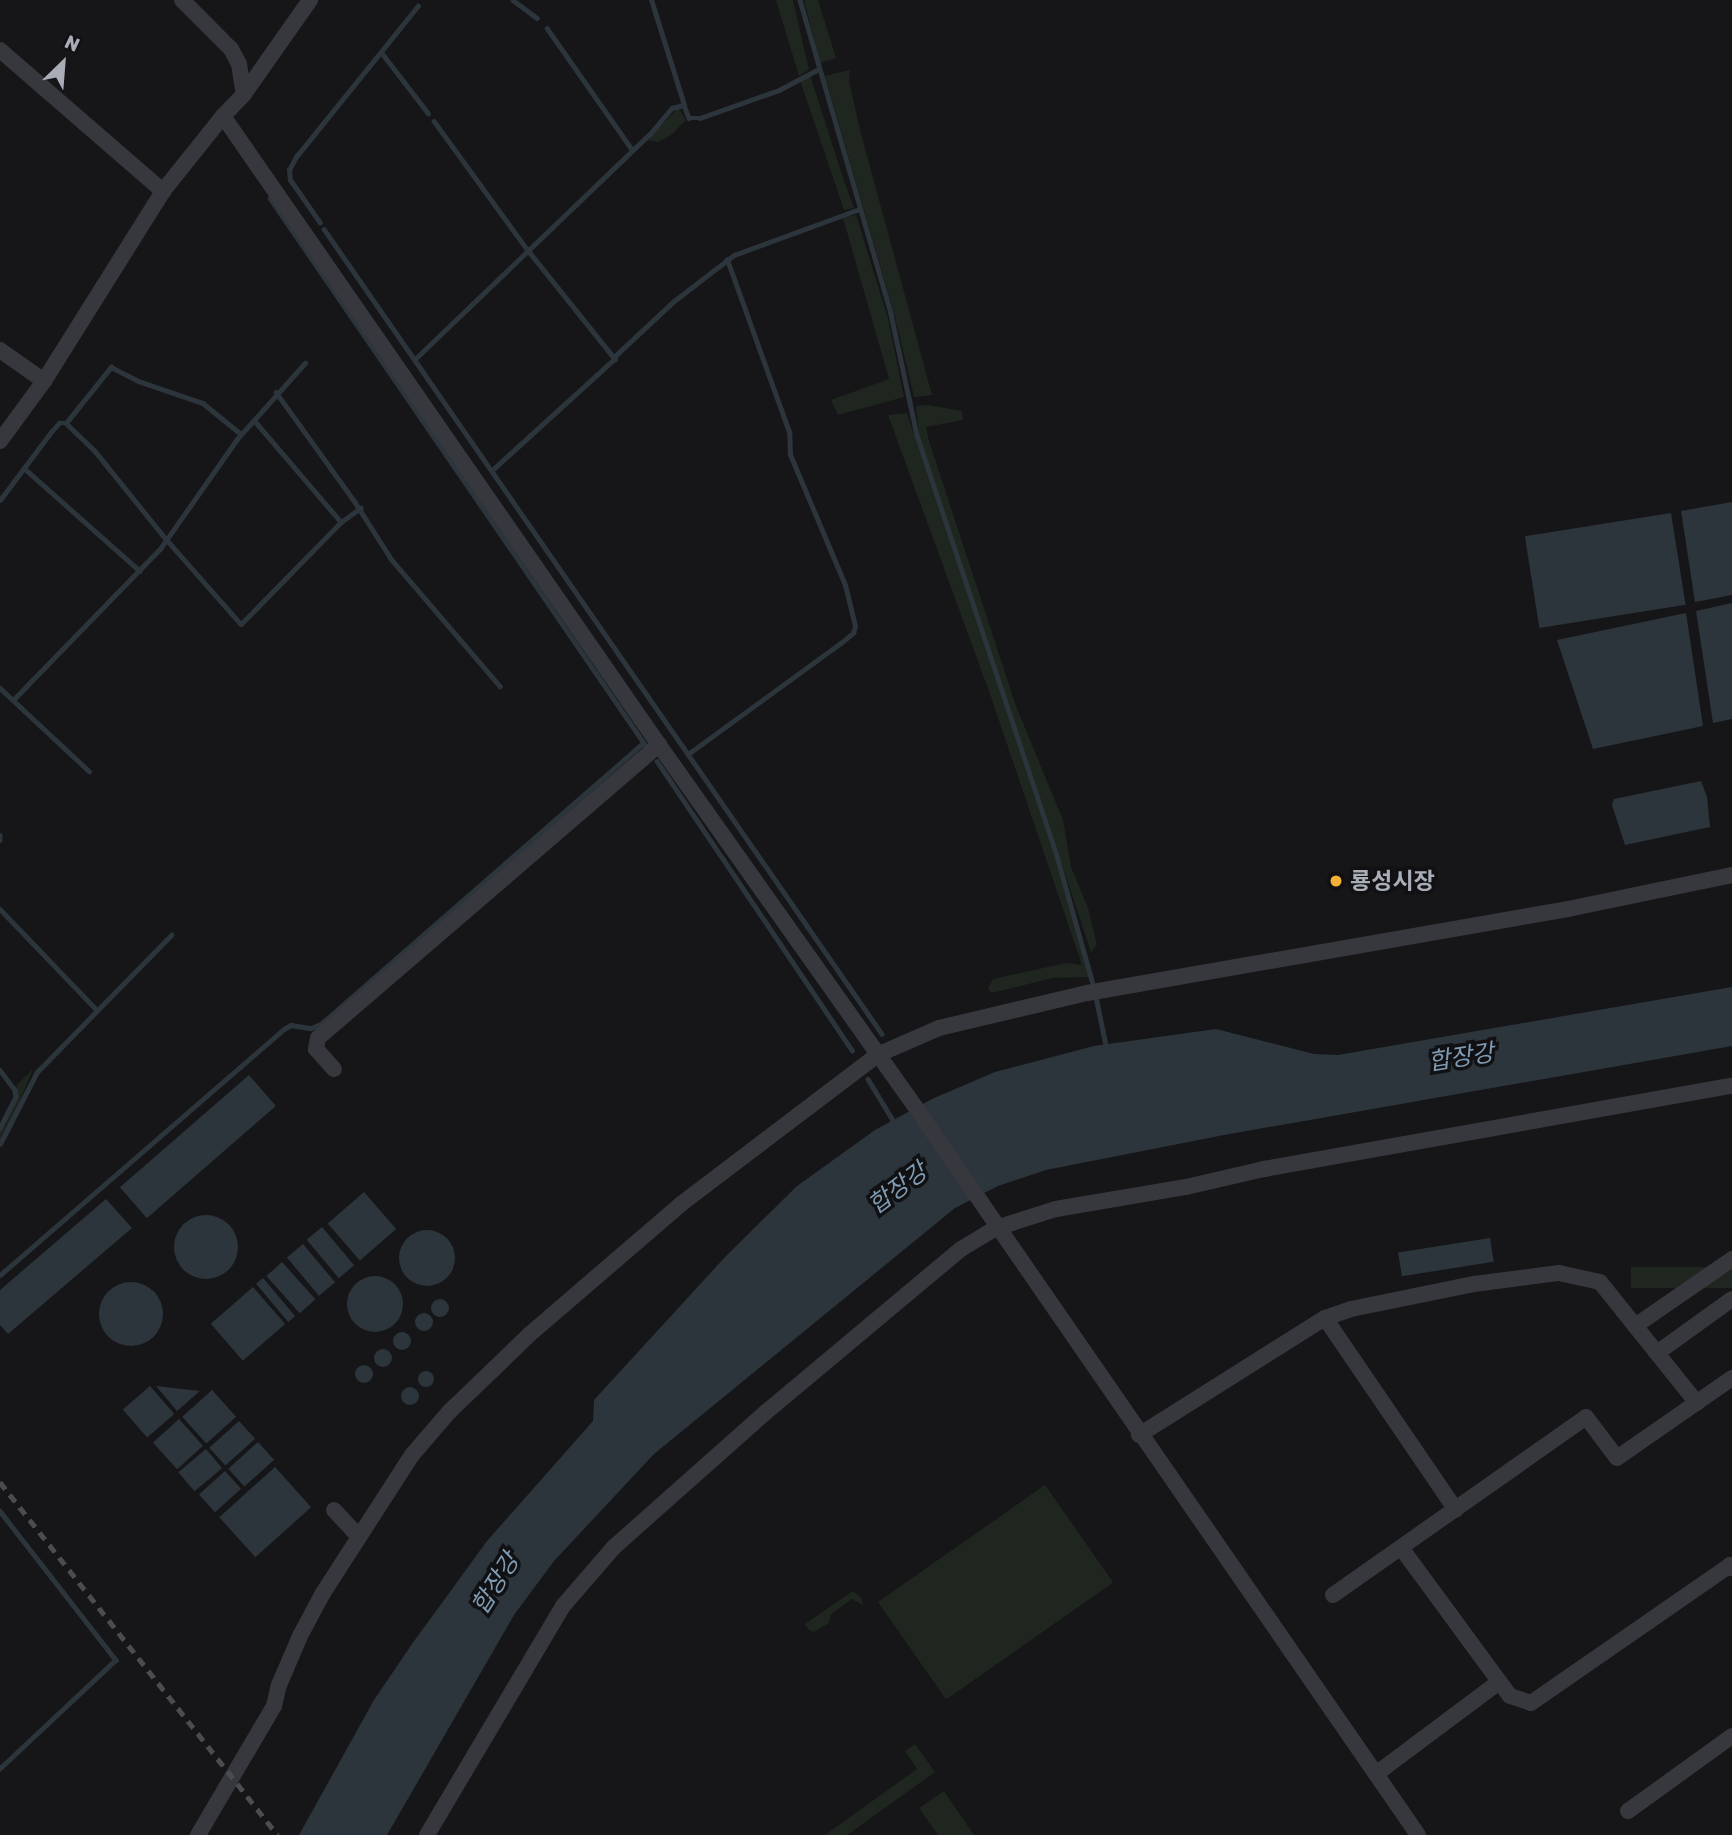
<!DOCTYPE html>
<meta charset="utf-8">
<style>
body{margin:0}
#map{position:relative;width:1732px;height:1835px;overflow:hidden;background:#161618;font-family:Rubik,"Noto Sans KR",sans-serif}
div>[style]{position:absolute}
.green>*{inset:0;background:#1e261f;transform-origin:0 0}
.water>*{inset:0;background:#2c353c;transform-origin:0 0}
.round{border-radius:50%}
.stream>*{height:4.5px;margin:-2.25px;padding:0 2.25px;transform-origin:2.25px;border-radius:2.25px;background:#2c353c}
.minor>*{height:16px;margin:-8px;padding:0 8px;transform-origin:8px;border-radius:8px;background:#37383d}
.rail>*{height:4.5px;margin-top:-2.25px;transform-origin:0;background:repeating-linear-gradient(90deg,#4a4c52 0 9px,transparent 0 16px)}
.dots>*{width:19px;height:19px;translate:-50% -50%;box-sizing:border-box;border:4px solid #111113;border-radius:50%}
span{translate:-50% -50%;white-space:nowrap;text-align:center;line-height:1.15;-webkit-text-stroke:7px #111113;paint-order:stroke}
.poi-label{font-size:23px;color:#a8adb8;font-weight:700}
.left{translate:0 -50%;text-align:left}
.water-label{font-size:24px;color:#7f9bb3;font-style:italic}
.north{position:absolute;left:28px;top:28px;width:70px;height:70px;-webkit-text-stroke:5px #111113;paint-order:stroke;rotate:25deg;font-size:19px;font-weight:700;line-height:28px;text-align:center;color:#a8adb8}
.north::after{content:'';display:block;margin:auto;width:24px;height:32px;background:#a8adb8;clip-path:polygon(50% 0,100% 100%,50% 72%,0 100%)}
</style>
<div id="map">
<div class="green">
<div style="clip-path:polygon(776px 0,793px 0,809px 70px,799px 76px)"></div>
<div style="clip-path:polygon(804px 0,818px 0,836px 58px,820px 63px)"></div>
<div style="clip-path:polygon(850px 70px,849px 81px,860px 130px,932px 395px,914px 397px,895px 317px,825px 76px)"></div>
<div style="clip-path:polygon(810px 75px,844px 181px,854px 208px,844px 210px,800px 80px)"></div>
<div style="clip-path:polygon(678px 108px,686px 120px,671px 135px,658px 142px,647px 140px)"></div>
<div style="clip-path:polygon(856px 215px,888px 318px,904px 397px,838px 415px,831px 400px,889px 379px,843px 218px)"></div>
<div style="clip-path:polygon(928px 405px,962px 411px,963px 420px,926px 427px,929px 441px,1016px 706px,1063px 820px,1071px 867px,1088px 908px,1097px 945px,1091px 952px,919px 434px,916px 406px)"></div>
<div style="clip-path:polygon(907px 413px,1055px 858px,1089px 977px,1053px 978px,991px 993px,988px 989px,993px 979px,1066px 963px,1082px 965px,990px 694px,888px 415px)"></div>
<div style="clip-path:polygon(33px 1069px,13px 1117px,0 1140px,0 1132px,17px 1097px,17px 1085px)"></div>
<div style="left:1732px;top:1267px;width:21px;height:101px;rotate:90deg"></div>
<div style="left:1045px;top:1485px;width:119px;height:204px;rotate:55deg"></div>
<div style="clip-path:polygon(853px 1591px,862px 1599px,863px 1605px,852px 1599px,831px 1614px,829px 1623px,814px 1632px,809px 1630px,805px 1624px)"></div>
<div style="clip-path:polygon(915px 1744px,935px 1772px,847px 1835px,825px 1835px,917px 1769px,905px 1751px)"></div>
<div style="clip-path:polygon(944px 1791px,974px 1835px,938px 1835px,919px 1808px)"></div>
</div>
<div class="water">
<div style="clip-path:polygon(1732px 502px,1732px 595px,1695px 602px,1681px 511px)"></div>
<div style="left:1671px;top:513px;width:93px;height:148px;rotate:81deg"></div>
<div style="clip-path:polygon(1732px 603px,1732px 719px,1713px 723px,1696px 611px)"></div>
<div style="clip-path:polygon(1686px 613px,1703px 726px,1593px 749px,1557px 640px)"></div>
<div style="clip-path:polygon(1701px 781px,1707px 797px,1710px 827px,1625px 845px,1612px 805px,1614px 799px)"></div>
<div style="clip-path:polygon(1732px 987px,1732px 1046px,1224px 1135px,1046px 1170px,998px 1186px,955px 1208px,654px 1454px,554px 1561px,514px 1615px,387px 1835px,299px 1835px,374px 1700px,412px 1644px,487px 1541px,593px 1421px,594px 1400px,726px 1256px,797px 1186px,875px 1130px,932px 1099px,995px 1072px,1094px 1046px,1216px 1029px,1314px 1054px,1338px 1055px)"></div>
<div style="left:249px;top:1075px;width:41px;height:171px;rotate:49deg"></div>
<div style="left:364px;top:1192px;width:49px;height:48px;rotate:49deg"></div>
<div style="clip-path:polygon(106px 1199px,132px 1228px,8px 1334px,0 1325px,0 1290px)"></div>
<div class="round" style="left:174px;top:1215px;width:64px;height:64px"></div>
<div style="left:322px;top:1227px;width:50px;height:20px;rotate:50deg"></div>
<div class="round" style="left:399px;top:1230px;width:56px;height:56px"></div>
<div style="left:1490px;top:1238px;width:24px;height:93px;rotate:81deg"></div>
<div style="left:303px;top:1244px;width:50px;height:21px;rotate:50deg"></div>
<div style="left:282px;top:1262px;width:50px;height:21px;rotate:48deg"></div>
<div class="round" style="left:347px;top:1276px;width:56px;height:56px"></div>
<div style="left:263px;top:1278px;width:50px;height:9px;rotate:50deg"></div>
<div class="round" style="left:99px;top:1282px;width:64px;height:64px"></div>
<div style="left:253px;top:1287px;width:49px;height:56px;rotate:49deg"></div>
<div class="round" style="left:431px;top:1299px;width:18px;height:18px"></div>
<div class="round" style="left:415px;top:1313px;width:18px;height:18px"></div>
<div class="round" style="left:393px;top:1332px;width:18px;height:18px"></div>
<div class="round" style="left:374px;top:1349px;width:18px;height:18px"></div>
<div class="round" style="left:355px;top:1365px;width:18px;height:18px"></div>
<div class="round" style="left:418px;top:1371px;width:16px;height:16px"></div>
<div style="left:150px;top:1386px;width:37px;height:36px;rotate:49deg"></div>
<div style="clip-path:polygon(156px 1386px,200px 1391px,177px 1411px)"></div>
<div class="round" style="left:401px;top:1387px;width:18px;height:18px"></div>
<div style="left:212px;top:1390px;width:36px;height:40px;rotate:48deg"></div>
<div style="left:179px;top:1419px;width:36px;height:35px;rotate:48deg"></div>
<div style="left:239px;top:1421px;width:24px;height:40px;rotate:48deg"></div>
<div style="left:258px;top:1442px;width:24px;height:40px;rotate:48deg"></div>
<div style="left:206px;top:1449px;width:25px;height:36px;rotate:50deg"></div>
<div style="left:275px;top:1467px;width:54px;height:75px;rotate:48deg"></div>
<div style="left:225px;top:1471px;width:24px;height:35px;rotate:48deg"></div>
</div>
<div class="stream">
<div style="left:513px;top:0;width:30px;rotate:37deg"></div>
<div style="left:800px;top:0;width:327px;rotate:73.8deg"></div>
<div style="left:891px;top:314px;width:124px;rotate:77.9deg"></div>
<div style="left:917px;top:435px;width:444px;rotate:71.6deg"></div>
<div style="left:1057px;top:856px;width:137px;rotate:74.3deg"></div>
<div style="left:547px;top:28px;width:146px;rotate:55deg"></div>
<div style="left:382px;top:53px;width:76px;rotate:52.5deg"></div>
<div style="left:684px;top:105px;width:14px;rotate:69deg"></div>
<div style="left:689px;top:118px;width:11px"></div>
<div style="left:700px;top:118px;width:84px;rotate:-19.5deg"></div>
<div style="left:779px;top:90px;width:45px;rotate:-27.7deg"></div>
<div style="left:434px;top:121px;width:158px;rotate:54deg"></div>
<div style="left:527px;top:249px;width:141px;rotate:51.3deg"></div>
<div style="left:615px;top:359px;width:166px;rotate:137.7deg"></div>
<div style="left:270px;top:198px;width:665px;rotate:55.54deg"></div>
<div style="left:320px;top:223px;width:52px;rotate:-124.9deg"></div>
<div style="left:290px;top:180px;width:10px;rotate:-96deg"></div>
<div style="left:289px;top:170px;width:15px;rotate:-62deg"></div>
<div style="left:296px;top:157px;width:194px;rotate:-51.1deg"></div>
<div style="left:324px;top:229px;width:979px;rotate:55.27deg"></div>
<div style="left:614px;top:357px;width:82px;rotate:-43deg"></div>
<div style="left:674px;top:301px;width:76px;rotate:-37.5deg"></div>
<div style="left:734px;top:255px;width:134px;rotate:-20.1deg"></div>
<div style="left:415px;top:359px;width:325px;rotate:-43.8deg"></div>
<div style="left:650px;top:134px;width:34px;rotate:-50deg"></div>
<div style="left:672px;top:108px;width:12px;rotate:-14deg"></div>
<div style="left:684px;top:105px;width:110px;rotate:-107.4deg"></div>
<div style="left:276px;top:392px;width:135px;rotate:54.3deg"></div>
<div style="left:355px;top:502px;width:69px;rotate:57.5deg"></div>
<div style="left:392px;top:560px;width:166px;rotate:49.4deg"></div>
<div style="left:254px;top:420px;width:134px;rotate:49.5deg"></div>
<div style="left:66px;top:423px;width:72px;rotate:-51.2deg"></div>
<div style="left:111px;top:367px;width:30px;rotate:27deg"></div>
<div style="left:138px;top:381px;width:69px;rotate:18.7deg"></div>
<div style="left:203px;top:403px;width:49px;rotate:39.2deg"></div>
<div style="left:24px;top:468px;width:155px;rotate:41.6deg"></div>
<div style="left:0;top:500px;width:85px;rotate:-53.1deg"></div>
<div style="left:51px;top:432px;width:12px;rotate:-48deg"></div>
<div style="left:59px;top:423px;width:7px"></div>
<div style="left:66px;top:423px;width:40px;rotate:44deg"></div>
<div style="left:95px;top:451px;width:113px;rotate:51.1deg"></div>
<div style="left:166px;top:539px;width:113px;rotate:48.6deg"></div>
<div style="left:241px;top:624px;width:143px;rotate:-45.6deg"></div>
<div style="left:341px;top:522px;width:24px;rotate:-36deg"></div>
<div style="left:0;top:688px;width:122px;rotate:43deg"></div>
<div style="left:13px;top:700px;width:211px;rotate:-45.8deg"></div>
<div style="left:160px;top:549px;width:134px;rotate:-55deg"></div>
<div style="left:237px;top:439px;width:102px;rotate:-48.2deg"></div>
<div style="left:688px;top:754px;width:189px;rotate:-36deg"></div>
<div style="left:841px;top:643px;width:16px;rotate:-40deg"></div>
<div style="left:853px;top:633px;width:7px;rotate:-74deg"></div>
<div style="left:855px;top:626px;width:42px;rotate:-103.7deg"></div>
<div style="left:845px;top:585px;width:141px;rotate:-112.9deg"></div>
<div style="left:790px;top:455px;width:23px;rotate:-92deg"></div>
<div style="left:789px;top:432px;width:183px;rotate:-109.8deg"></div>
<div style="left:657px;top:761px;width:349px;rotate:56deg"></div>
<div style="left:0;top:835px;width:5px;rotate:90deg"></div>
<div style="left:0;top:909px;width:140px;rotate:46.2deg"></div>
<div style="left:1096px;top:997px;width:54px;rotate:78.3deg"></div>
<div style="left:0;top:1070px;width:25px;rotate:53deg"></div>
<div style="left:15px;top:1090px;width:7px;rotate:82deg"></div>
<div style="left:16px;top:1097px;width:36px;rotate:117deg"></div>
<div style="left:868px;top:1079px;width:54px;rotate:58.7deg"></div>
<div style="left:0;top:1144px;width:81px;rotate:-62.8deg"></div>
<div style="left:37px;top:1072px;width:192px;rotate:-45.6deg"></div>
<div style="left:0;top:1275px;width:376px;rotate:-40.9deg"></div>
<div style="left:284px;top:1029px;width:8px;rotate:-30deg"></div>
<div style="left:291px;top:1025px;width:20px;rotate:9deg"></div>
<div style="left:311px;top:1028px;width:11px;rotate:-22deg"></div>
<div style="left:321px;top:1024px;width:427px;rotate:-41.1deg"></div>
<div style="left:0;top:1511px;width:189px;rotate:52.1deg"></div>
<div style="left:116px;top:1660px;width:159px;rotate:136.8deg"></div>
</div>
<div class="minor">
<div style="left:182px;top:0;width:69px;rotate:45deg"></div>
<div style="left:231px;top:49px;width:17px;rotate:62deg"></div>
<div style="left:239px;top:64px;width:30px;rotate:81deg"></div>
<div style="left:0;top:50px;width:216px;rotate:40.9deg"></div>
<div style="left:223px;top:116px;width:30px;rotate:-46deg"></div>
<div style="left:244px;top:94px;width:115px;rotate:-54.9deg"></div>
<div style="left:0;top:350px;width:54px;rotate:35.2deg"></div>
<div style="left:0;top:441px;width:74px;rotate:-53.7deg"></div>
<div style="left:44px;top:381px;width:224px;rotate:-57.9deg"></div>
<div style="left:163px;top:191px;width:96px;rotate:-51.3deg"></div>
<div style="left:223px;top:116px;width:765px;rotate:55.27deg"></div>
<div style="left:659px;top:745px;width:429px;rotate:54.7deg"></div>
<div style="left:907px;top:1095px;width:899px;rotate:55.37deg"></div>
<div style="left:334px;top:1069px;width:27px;rotate:-132deg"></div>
<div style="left:316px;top:1049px;width:11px;rotate:-80deg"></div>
<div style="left:318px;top:1038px;width:450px;rotate:-40.7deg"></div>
<div style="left:1325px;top:1318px;width:232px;rotate:55.7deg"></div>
<div style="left:1635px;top:1326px;width:118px;rotate:-34.6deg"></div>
<div style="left:1657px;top:1353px;width:92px;rotate:-35.8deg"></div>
<div style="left:1139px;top:1435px;width:220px;rotate:-32.2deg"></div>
<div style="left:1325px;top:1318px;width:28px;rotate:-19deg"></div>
<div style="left:1351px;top:1309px;width:126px;rotate:-11.5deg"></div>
<div style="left:1474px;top:1284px;width:86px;rotate:-7.4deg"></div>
<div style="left:1559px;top:1273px;width:42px;rotate:12.4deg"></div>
<div style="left:1600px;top:1282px;width:155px;rotate:51.3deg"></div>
<div style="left:334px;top:1510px;width:35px;rotate:47deg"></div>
<div style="left:1402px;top:1549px;width:182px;rotate:53.7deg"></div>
<div style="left:1510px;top:1696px;width:22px;rotate:18deg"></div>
<div style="left:1531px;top:1703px;width:242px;rotate:-34.7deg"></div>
<div style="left:1730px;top:1565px;width:4px;rotate:56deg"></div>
<div style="left:1333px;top:1595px;width:309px;rotate:-35.1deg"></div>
<div style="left:1586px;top:1417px;width:51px;rotate:52.9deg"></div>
<div style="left:1617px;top:1458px;width:140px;rotate:-34.8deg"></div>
<div style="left:1376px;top:1774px;width:154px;rotate:-36.8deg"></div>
<div style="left:1628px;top:1811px;width:128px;rotate:-35.8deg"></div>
<div style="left:198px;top:1835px;width:150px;rotate:-59.5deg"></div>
<div style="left:274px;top:1706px;width:22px;rotate:-77deg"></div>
<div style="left:279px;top:1685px;width:53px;rotate:-66.8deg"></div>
<div style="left:300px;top:1636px;width:49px;rotate:-61.9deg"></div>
<div style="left:323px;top:1593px;width:164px;rotate:-57.2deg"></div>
<div style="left:412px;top:1455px;width:57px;rotate:-49.3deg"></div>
<div style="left:449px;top:1412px;width:112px;rotate:-43.9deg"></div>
<div style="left:530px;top:1334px;width:199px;rotate:-40.7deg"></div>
<div style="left:681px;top:1204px;width:246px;rotate:-37.2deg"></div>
<div style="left:877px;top:1055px;width:68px;rotate:-23.5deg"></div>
<div style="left:939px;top:1028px;width:152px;rotate:-13.3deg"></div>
<div style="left:1087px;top:993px;width:488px;rotate:-9.9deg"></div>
<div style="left:1568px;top:909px;width:167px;rotate:-11.7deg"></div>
<div style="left:427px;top:1835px;width:266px;rotate:-59.3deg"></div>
<div style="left:563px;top:1606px;width:78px;rotate:-49.2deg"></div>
<div style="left:614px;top:1547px;width:203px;rotate:-41.6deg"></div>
<div style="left:766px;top:1412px;width:254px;rotate:-39.9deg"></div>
<div style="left:961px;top:1249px;width:41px;rotate:-31deg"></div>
<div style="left:996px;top:1228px;width:63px;rotate:-17.6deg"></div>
<div style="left:1056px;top:1209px;width:132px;rotate:-9.6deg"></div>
<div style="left:1186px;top:1187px;width:80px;rotate:-13deg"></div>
<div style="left:1264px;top:1169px;width:475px;rotate:-10.1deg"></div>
</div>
<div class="rail">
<div style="left:0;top:1482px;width:449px;rotate:51.8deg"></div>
</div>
<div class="dots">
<div style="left:1336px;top:881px;background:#f2b134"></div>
</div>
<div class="poi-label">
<span class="left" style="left:1350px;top:881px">룡성시장</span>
</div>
<div class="water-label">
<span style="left:1461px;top:1058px;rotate:-9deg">합장강</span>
<span style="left:898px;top:1189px;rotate:-37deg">합장강</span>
<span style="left:496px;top:1584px;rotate:-58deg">합장강</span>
</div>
<div class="north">N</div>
</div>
